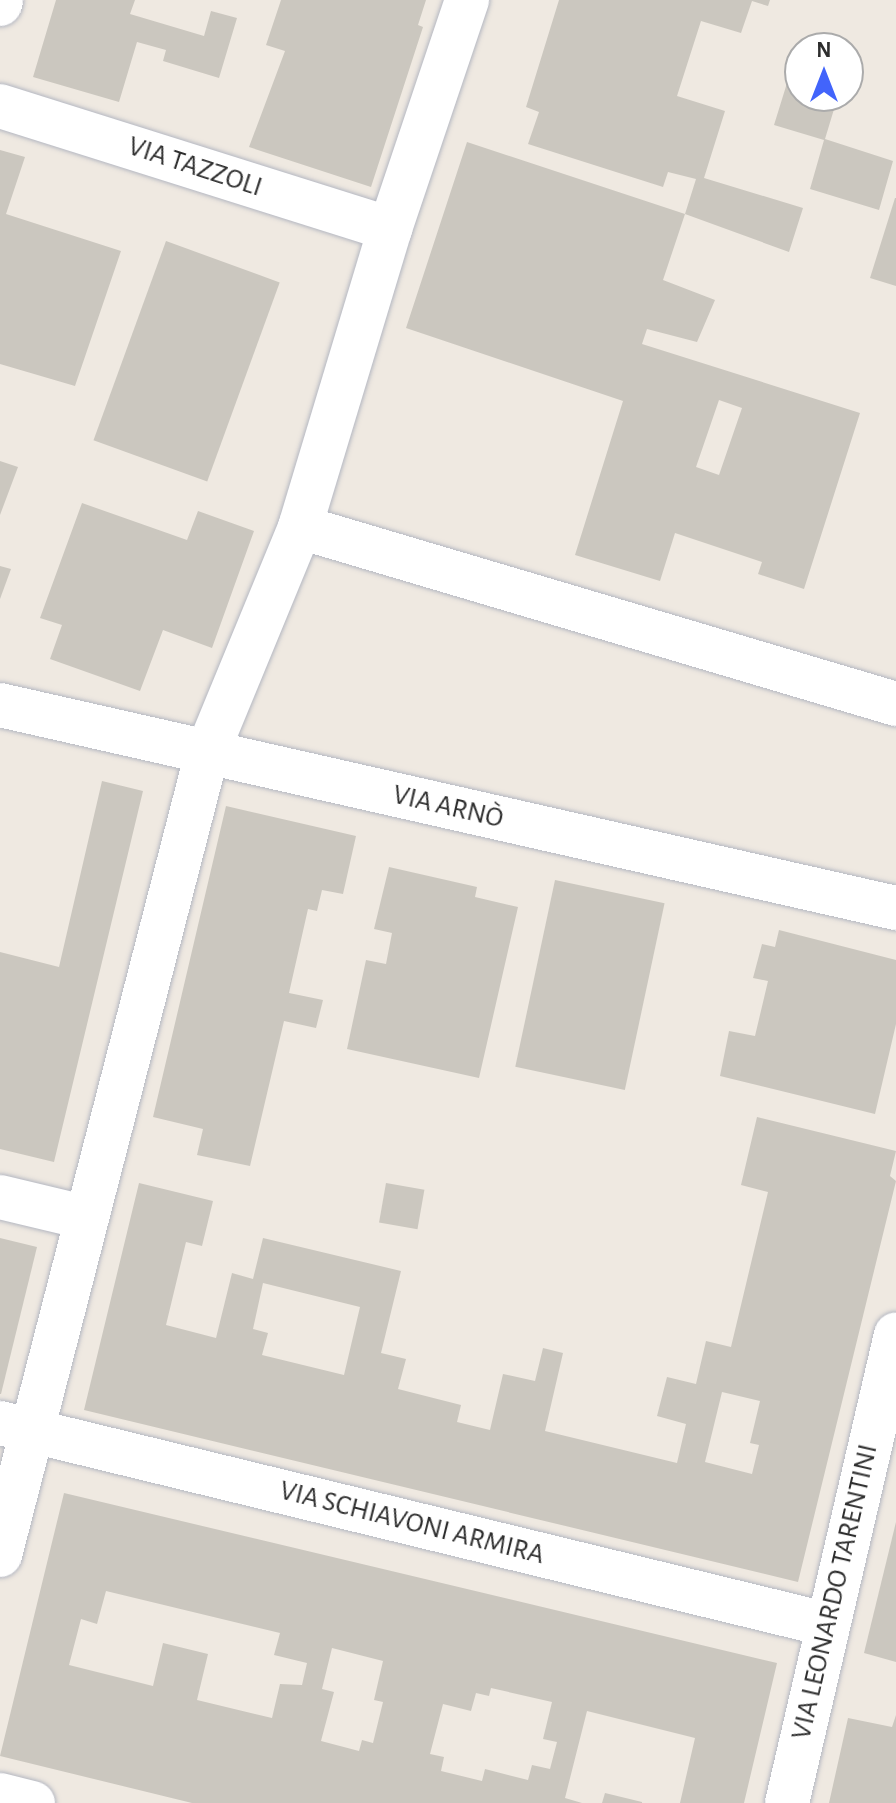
<!DOCTYPE html>
<meta charset="utf-8">
<style>
body{margin:0}
#map{position:relative;width:896px;height:1803px;overflow:hidden;background:#efe9e1;font-family:"Alegreya Sans",sans-serif}
div>[style]{position:absolute}
.building>*{inset:0;background:#cbc7bf;transform-origin:0 0}
.roads{filter:drop-shadow(0 0 2px #b4b7c1) drop-shadow(0 0 2px #b4b7c1)}
.minor>*{height:44px;margin:-22px;padding:0 22px;transform-origin:22px;border-radius:22px;background:#fff}
span{translate:-50% -50%;white-space:nowrap;text-align:center;line-height:1.15;-webkit-text-stroke:8px #fff;paint-order:stroke}
.street-label{font-size:28px;color:#2e2e2e}
.north{position:absolute;left:784px;top:32px;width:80px;height:80px;box-sizing:border-box;background:#fff;border:2px solid #ababab;border-radius:50%;rotate:0deg;font-size:22px;font-weight:700;line-height:32px;text-align:center;color:#2e2e2e}
.north::after{content:'';display:block;margin:auto;width:28px;height:36px;background:#4264fb;clip-path:polygon(50% 0,100% 100%,50% 72%,0 100%)}
</style>
<div id="map">
<div class="building">
<div style="clip-path:polygon(56px 0,135px 0,130px 14px,204px 36px,211px 11px,237px 18px,219px 78px,163px 61px,166px 50px,137px 42px,119px 102px,33px 77px)"></div>
<div style="clip-path:polygon(281px 0,426px 0,418px 25px,423px 27px,371px 187px,249px 147px,285px 51px,266px 45px)"></div>
<div style="clip-path:polygon(559px 0,770px 0,768px 6px,752px 1px,741px 33px,701px 21px,677px 96px,725px 111px,704px 178px,803px 208px,789px 252px,685px 214px,696px 179px,668px 172px,663px 187px,528px 144px,539px 112px,526px 107px)"></div>
<div style="clip-path:polygon(796px 54px,800px 96px,838px 96px,825px 139px,893px 161px,879px 210px,810px 189px,824px 140px,774px 125px)"></div>
<div style="clip-path:polygon(evenodd,467px 142px,685px 214px,663px 280px,715px 300px,697px 342px,647px 329px,642px 344px,860px 413px,804px 589px,758px 574px,762px 562px,675px 533px,660px 581px,575px 555px,623px 401px,406px 328px,467px 142px,719px 400px,742px 408px,719px 475px,696px 467px,719px 400px)"></div>
<div style="clip-path:polygon(0 150px,25px 157px,6px 214px,121px 251px,75px 386px,0 364px)"></div>
<div style="clip-path:polygon(895px 198px,896px 198px,896px 286px,870px 278px)"></div>
<div style="left:166px;top:241px;width:121px;height:212px;rotate:20deg"></div>
<div style="clip-path:polygon(0 461px,18px 467px,0 515px)"></div>
<div style="clip-path:polygon(82px 503px,187px 540px,198px 511px,254px 531px,212px 648px,163px 630px,140px 691px,50px 659px,62px 625px,40px 618px)"></div>
<div style="clip-path:polygon(0 566px,11px 569px,0 599px)"></div>
<div style="clip-path:polygon(102px 781px,143px 791px,54px 1162px,0 1149px,0 952px,59px 967px)"></div>
<div style="clip-path:polygon(226px 806px,356px 836px,343px 894px,322px 890px,317px 911px,308px 909px,289px 993px,323px 1000px,316px 1028px,284px 1021px,250px 1166px,197px 1155px,203px 1129px,153px 1117px)"></div>
<div style="clip-path:polygon(389px 867px,477px 887px,475px 897px,518px 907px,479px 1078px,347px 1049px,366px 960px,386px 964px,392px 933px,374px 929px)"></div>
<div style="left:555px;top:880px;width:112px;height:191px;rotate:12deg"></div>
<div style="clip-path:polygon(779px 930px,896px 960px,896px 1024px,875px 1114px,720px 1076px,729px 1031px,755px 1036px,768px 981px,753px 978px,762px 944px,775px 947px)"></div>
<div style="clip-path:polygon(evenodd,757px 1117px,896px 1151px,890px 1176px,896px 1181px,798px 1582px,84px 1410px,139px 1183px,213px 1201px,202px 1246px,186px 1242px,166px 1325px,216px 1338px,232px 1273px,253px 1279px,263px 1238px,401px 1271px,381px 1353px,406px 1359px,398px 1389px,461px 1405px,457px 1422px,490px 1430px,503px 1374px,535px 1381px,543px 1348px,563px 1353px,545px 1431px,677px 1463px,686px 1424px,657px 1416px,667px 1377px,696px 1384px,706px 1341px,731px 1347px,768px 1192px,741px 1185px,757px 1117px,263px 1283px,360px 1307px,344px 1375px,262px 1355px,268px 1333px,253px 1329px,263px 1283px,757px 1117px,722px 1392px,760px 1401px,750px 1443px,759px 1445px,752px 1474px,705px 1462px,722px 1392px)"></div>
<div style="left:386px;top:1183px;width:39px;height:40px;rotate:10deg"></div>
<div style="clip-path:polygon(0 1238px,37px 1247px,1px 1394px,0 1394px)"></div>
<div style="clip-path:polygon(evenodd,64px 1493px,777px 1663px,744px 1803px,680px 1803px,695px 1738px,587px 1711px,565px 1798px,582px 1803px,192px 1803px,0 1756px,64px 1493px,106px 1591px,280px 1633px,274px 1655px,307px 1663px,302px 1685px,280px 1684px,272px 1718px,197px 1700px,208px 1654px,163px 1643px,153px 1686px,69px 1665px,81px 1619px,97px 1624px,106px 1591px,64px 1493px,332px 1648px,383px 1661px,374px 1700px,383px 1702px,373px 1743px,362px 1740px,359px 1751px,321px 1741px,334px 1692px,322px 1689px,332px 1648px,64px 1493px,491px 1688px,552px 1702px,543px 1739px,557px 1742px,550px 1769px,532px 1765px,528px 1780px,485px 1769px,482px 1781px,441px 1771px,444px 1757px,430px 1754px,443px 1704px,471px 1711px,476px 1693px,489px 1696px,491px 1688px)"></div>
<div style="clip-path:polygon(896px 1522px,896px 1662px,864px 1653px)"></div>
<div style="clip-path:polygon(896px 1715px,896px 1803px,829px 1803px,848px 1718px,892px 1727px)"></div>
<div style="clip-path:polygon(605px 1793px,642px 1802px,642px 1803px,602px 1803px)"></div>
</div>
<div class="roads">
<div class="minor">
<div style="left:0;top:4px;width:4px;rotate:-76deg"></div>
<div style="left:0;top:106px;width:409px;rotate:17.5deg"></div>
<div style="left:300px;top:527px;width:622px;rotate:16.54deg"></div>
<div style="left:0;top:705px;width:919px;rotate:12.77deg"></div>
<div style="left:0;top:1197px;width:85px;rotate:13.5deg"></div>
<div style="left:0;top:1423px;width:849px;rotate:13.69deg"></div>
<div style="left:0;top:1555px;width:828px;rotate:-75.53deg"></div>
<div style="left:207px;top:753px;width:244px;rotate:-67.6deg"></div>
<div style="left:300px;top:527px;width:311px;rotate:-73.2deg"></div>
<div style="left:390px;top:229px;width:242px;rotate:-71.4deg"></div>
<div style="left:0;top:1795px;width:34px;rotate:14deg"></div>
<div style="left:787px;top:1803px;width:481px;rotate:-76.9deg"></div>
</div>
</div>
<div class="street-label">
<span style="left:195px;top:167px;rotate:18deg">VIA TAZZOLI</span>
<span style="left:448px;top:807px;rotate:13deg">VIA ARNÒ</span>
<span style="left:412px;top:1523px;rotate:14deg">VIA SCHIAVONI ARMIRA</span>
<span style="left:835px;top:1592px;rotate:-77deg">VIA LEONARDO TARENTINI</span>
</div>
<div class="north">N</div>
</div>
